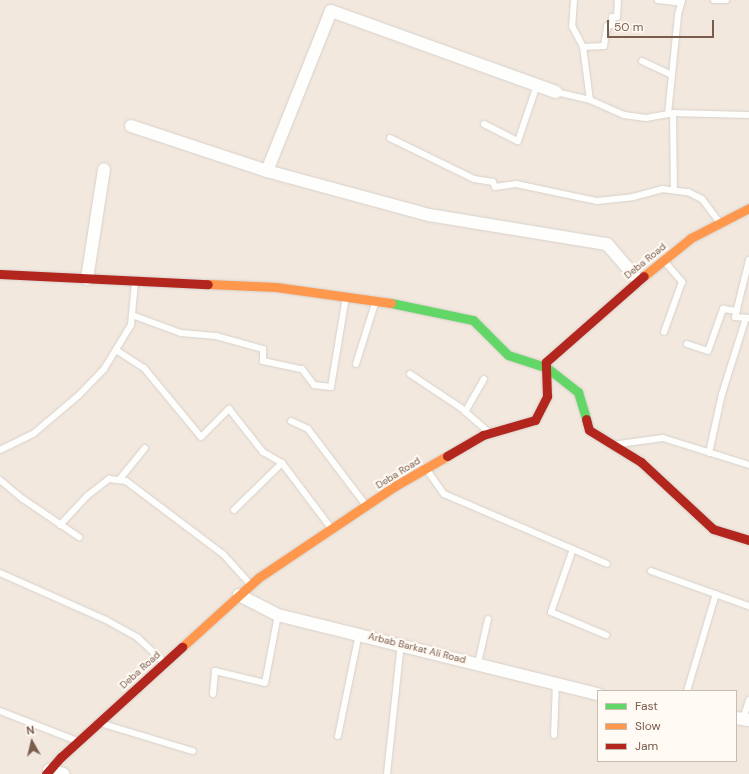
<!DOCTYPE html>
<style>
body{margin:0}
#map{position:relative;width:749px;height:774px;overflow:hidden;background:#f9f5f0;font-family:"DM Sans",sans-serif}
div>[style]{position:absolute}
.residential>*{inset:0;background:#f2e8de}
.roads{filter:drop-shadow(0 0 1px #d7d1cb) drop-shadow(0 0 1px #d7d1cb)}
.lane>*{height:6px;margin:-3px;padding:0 3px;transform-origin:3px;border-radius:3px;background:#fefefd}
.street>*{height:12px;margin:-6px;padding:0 6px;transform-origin:6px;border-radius:6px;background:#fefefd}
.fast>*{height:9px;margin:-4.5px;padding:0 4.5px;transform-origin:4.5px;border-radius:4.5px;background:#63d668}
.slow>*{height:9px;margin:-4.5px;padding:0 4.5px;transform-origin:4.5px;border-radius:4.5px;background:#ff974d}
.jam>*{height:9px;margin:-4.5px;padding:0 4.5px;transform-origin:4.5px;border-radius:4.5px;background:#b3261e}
span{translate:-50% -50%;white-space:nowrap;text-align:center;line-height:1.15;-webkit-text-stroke:4px #fffaf3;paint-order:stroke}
.street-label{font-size:10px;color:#7a5c4d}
.legend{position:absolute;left:597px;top:690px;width:140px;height:72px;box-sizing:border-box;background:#fffaf3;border:1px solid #cabbb1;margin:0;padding:5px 7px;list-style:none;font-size:12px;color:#7a5c4d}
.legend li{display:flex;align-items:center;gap:8px;height:20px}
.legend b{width:20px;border:1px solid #cabbb1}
.north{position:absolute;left:12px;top:722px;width:40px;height:40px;-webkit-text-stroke:3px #fffaf3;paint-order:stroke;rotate:352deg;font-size:11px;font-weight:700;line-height:16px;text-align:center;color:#7a5c4d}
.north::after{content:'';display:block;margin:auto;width:14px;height:18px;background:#7a5c4d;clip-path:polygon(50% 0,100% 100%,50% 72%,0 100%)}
.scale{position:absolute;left:607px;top:20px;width:107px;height:18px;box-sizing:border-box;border:2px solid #7a5c4d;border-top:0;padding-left:5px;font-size:12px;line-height:14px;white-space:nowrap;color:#7a5c4d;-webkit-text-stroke:3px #fffaf3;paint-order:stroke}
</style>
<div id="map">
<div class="residential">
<div style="clip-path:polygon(evenodd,0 0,749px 0,749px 774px,0 774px,0 0,598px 691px,736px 691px,736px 761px,598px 761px,598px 691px)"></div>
</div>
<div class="roads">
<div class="lane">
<div style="left:574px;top:0;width:26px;rotate:94deg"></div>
<div style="left:572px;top:26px;width:24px;rotate:62deg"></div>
<div style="left:583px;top:47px;width:53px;rotate:82.5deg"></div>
<div style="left:658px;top:0;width:23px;rotate:7deg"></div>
<div style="left:714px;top:0;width:12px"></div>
<div style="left:583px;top:47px;width:21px;rotate:-3deg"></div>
<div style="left:604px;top:46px;width:20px;rotate:-81deg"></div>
<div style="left:607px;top:26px;width:6px;rotate:-9deg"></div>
<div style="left:613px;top:25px;width:8px;rotate:-97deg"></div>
<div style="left:612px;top:17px;width:5px"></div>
<div style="left:617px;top:17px;width:17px;rotate:-87deg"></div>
<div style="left:642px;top:61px;width:33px;rotate:25deg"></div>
<div style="left:556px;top:92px;width:35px;rotate:13deg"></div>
<div style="left:590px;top:100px;width:37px;rotate:24deg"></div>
<div style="left:624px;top:115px;width:22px;rotate:8deg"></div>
<div style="left:646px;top:118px;width:27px;rotate:-10deg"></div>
<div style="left:673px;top:113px;width:76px;rotate:1.5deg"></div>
<div style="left:673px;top:113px;width:77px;rotate:89.3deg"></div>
<div style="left:668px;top:114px;width:100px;rotate:-84.2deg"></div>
<div style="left:678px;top:15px;width:16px;rotate:-75deg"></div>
<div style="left:484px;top:124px;width:38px;rotate:27deg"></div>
<div style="left:518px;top:141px;width:59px;rotate:-71.3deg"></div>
<div style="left:390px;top:138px;width:93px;rotate:26deg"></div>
<div style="left:474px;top:179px;width:19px;rotate:9deg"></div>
<div style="left:493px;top:182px;width:5px;rotate:68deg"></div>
<div style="left:495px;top:187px;width:21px;rotate:-8deg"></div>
<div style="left:516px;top:184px;width:83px;rotate:11.9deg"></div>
<div style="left:597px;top:201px;width:36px;rotate:-6deg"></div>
<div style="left:633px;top:197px;width:30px;rotate:-15deg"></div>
<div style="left:662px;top:189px;width:26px;rotate:7deg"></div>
<div style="left:688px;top:192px;width:16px;rotate:27deg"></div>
<div style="left:702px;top:199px;width:30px;rotate:53deg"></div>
<div style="left:664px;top:261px;width:28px;rotate:49deg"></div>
<div style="left:682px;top:282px;width:53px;rotate:109.8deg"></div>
<div style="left:132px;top:315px;width:52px;rotate:20.2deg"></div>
<div style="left:181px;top:333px;width:35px;rotate:5deg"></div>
<div style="left:216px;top:336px;width:49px;rotate:15.5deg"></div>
<div style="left:263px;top:349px;width:12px;rotate:90deg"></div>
<div style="left:263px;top:361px;width:40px;rotate:12deg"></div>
<div style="left:302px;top:369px;width:20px;rotate:53deg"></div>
<div style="left:314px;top:385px;width:17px;rotate:7deg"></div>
<div style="left:331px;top:387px;width:92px;rotate:-80.6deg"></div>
<div style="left:748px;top:318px;width:13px;rotate:-176deg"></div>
<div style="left:735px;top:317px;width:59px;rotate:-76.2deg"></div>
<div style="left:687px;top:344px;width:22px;rotate:18deg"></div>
<div style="left:708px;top:351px;width:45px;rotate:-70.3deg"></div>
<div style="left:723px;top:309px;width:14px;rotate:8deg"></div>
<div style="left:116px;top:350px;width:33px;rotate:33deg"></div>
<div style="left:144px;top:368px;width:89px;rotate:50.4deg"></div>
<div style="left:201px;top:437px;width:40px;rotate:-45deg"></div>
<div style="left:229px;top:409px;width:55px;rotate:51.7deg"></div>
<div style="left:263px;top:452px;width:22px;rotate:30deg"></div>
<div style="left:282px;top:463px;width:81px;rotate:53deg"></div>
<div style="left:356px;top:364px;width:67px;rotate:-72.6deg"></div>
<div style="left:410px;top:374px;width:61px;rotate:33.7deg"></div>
<div style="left:461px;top:408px;width:35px;rotate:41deg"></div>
<div style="left:465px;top:412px;width:38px;rotate:-60deg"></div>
<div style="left:291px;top:421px;width:19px;rotate:25deg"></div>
<div style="left:308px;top:429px;width:94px;rotate:52.8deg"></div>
<div style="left:619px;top:444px;width:44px;rotate:-7.8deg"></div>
<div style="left:663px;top:438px;width:90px;rotate:17.4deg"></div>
<div style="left:0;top:450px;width:37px;rotate:-26deg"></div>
<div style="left:33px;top:434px;width:60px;rotate:-40.3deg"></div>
<div style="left:79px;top:395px;width:36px;rotate:-46deg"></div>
<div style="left:104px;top:369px;width:52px;rotate:-58.5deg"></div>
<div style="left:131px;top:325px;width:43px;rotate:-84.7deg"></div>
<div style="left:709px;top:453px;width:60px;rotate:-77.6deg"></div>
<div style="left:722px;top:394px;width:80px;rotate:-72.5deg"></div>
<div style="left:427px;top:470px;width:29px;rotate:55deg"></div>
<div style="left:444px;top:494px;width:177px;rotate:23.2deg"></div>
<div style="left:0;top:480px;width:30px;rotate:40deg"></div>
<div style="left:23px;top:499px;width:68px;rotate:34.2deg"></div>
<div style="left:119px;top:480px;width:41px;rotate:-50.9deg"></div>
<div style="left:234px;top:510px;width:67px;rotate:-44.4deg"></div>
<div style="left:60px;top:525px;width:40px;rotate:-47deg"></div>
<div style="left:87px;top:496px;width:28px;rotate:-38deg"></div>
<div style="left:109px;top:479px;width:17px;rotate:7deg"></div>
<div style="left:126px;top:481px;width:121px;rotate:37deg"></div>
<div style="left:223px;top:554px;width:40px;rotate:48deg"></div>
<div style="left:573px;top:549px;width:67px;rotate:109.2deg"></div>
<div style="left:551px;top:612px;width:60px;rotate:22.7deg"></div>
<div style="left:651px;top:571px;width:104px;rotate:19.7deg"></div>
<div style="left:0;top:573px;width:116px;rotate:23.9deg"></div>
<div style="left:106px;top:620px;width:37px;rotate:29deg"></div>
<div style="left:138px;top:638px;width:35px;rotate:43deg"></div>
<div style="left:478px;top:663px;width:45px;rotate:-77.2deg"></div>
<div style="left:687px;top:691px;width:101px;rotate:-73.4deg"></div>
<div style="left:213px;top:694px;width:23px;rotate:-85deg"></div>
<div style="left:215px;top:671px;width:51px;rotate:13.5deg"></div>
<div style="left:265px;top:683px;width:69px;rotate:-79.2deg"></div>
<div style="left:0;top:711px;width:83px;rotate:21.3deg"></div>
<div style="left:743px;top:719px;width:20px;rotate:-72deg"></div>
<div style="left:100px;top:723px;width:97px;rotate:16.8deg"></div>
<div style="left:554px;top:735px;width:52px;rotate:-87.8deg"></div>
<div style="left:338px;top:736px;width:104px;rotate:-78.4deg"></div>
<div style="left:387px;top:774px;width:131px;rotate:-83.9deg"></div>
</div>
<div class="street">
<div style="left:131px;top:126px;width:143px;rotate:18.3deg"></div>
<div style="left:267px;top:171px;width:168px;rotate:15.2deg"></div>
<div style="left:429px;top:215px;width:180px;rotate:9.3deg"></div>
<div style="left:607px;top:244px;width:48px;rotate:49.3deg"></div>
<div style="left:267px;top:171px;width:172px;rotate:-68.2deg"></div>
<div style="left:331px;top:11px;width:239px;rotate:19.8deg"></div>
<div style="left:87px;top:279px;width:111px;rotate:-81.2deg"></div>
<div style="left:239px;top:595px;width:44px;rotate:27.1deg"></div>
<div style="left:278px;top:615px;width:330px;rotate:13.9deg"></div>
<div style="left:736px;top:718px;width:13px;rotate:9deg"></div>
<div style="left:49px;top:770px;width:15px;rotate:16deg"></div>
</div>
<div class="fast">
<div style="left:391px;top:303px;width:84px;rotate:11.7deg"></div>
<div style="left:473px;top:320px;width:49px;rotate:45deg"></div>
<div style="left:508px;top:355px;width:40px;rotate:18deg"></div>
<div style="left:546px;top:367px;width:41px;rotate:38deg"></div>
<div style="left:578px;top:392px;width:28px;rotate:73deg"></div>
</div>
<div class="slow">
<div style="left:644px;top:276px;width:60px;rotate:-39deg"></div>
<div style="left:691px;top:238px;width:65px;rotate:-27.3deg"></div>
<div style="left:208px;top:284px;width:68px;rotate:2.5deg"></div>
<div style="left:276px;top:287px;width:116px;rotate:7.9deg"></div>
<div style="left:182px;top:647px;width:103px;rotate:-42.2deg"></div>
<div style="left:258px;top:578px;width:165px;rotate:-33.9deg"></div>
<div style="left:395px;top:486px;width:60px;rotate:-30deg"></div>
</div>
<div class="jam">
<div style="left:0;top:274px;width:208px;rotate:2.8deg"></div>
<div style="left:586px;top:419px;width:11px;rotate:75deg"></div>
<div style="left:589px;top:430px;width:61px;rotate:31.6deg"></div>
<div style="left:641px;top:462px;width:98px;rotate:42.9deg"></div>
<div style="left:713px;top:529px;width:38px;rotate:17deg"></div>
<div style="left:447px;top:456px;width:42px;rotate:-30.3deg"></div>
<div style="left:483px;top:435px;width:54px;rotate:-16.1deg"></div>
<div style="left:535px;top:420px;width:27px;rotate:-63deg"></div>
<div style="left:547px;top:396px;width:34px;rotate:-92deg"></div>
<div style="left:546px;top:362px;width:130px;rotate:-41.3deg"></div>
<div style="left:46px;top:774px;width:23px;rotate:-49deg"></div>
<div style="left:61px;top:757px;width:164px;rotate:-42.3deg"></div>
</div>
</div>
<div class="street-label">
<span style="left:645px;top:261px;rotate:-39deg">Deba Road</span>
<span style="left:398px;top:473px;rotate:-32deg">Deba Road</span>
<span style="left:417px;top:648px;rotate:14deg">Arbab Barkat Ali Road</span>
<span style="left:140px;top:670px;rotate:-42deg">Deba Road</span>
</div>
<ul class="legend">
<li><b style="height:5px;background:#63d668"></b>Fast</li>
<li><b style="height:5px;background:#ff974d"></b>Slow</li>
<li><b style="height:5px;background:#b3261e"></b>Jam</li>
</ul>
<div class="north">N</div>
<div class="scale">50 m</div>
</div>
